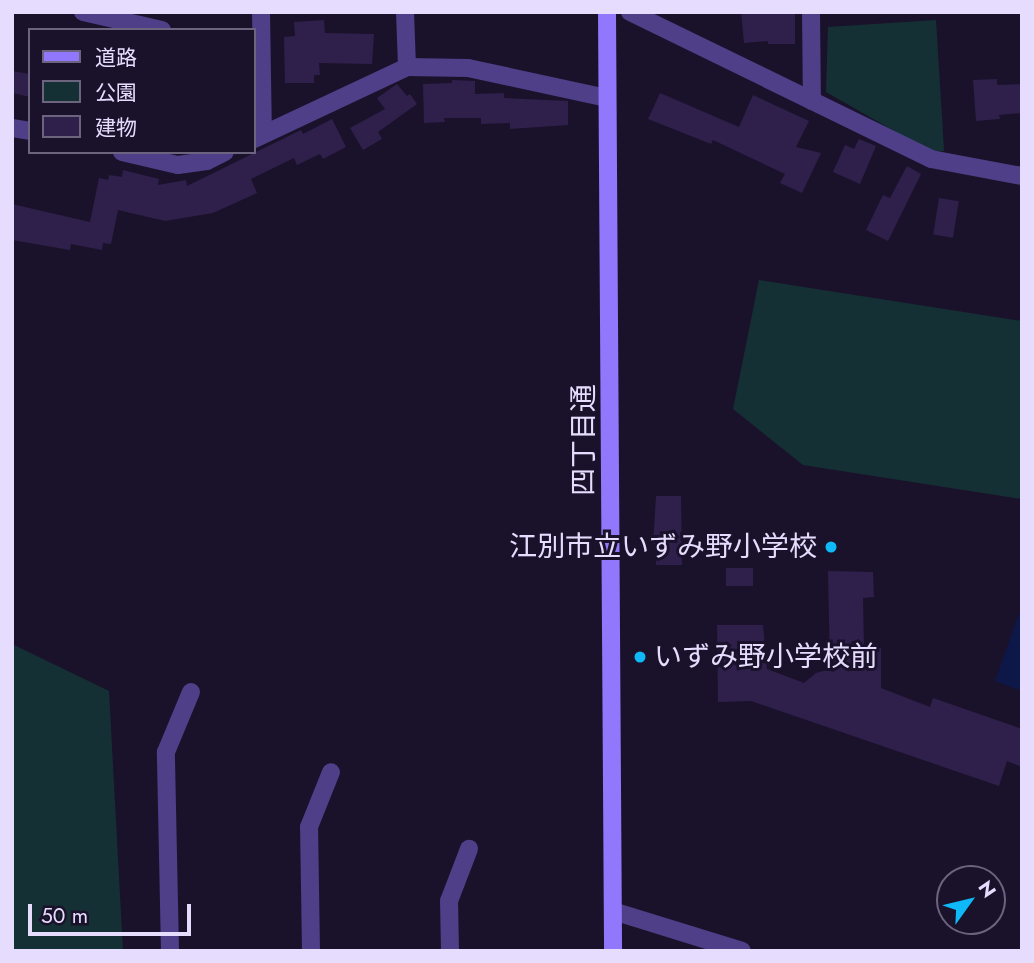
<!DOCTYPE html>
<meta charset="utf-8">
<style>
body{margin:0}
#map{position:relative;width:1034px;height:963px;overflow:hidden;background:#1a122b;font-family:Jost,"Noto Sans JP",sans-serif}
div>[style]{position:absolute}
.green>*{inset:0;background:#153034}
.water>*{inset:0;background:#0d1849}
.building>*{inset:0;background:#2f1f4b;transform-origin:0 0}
.street>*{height:18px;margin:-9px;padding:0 9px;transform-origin:9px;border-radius:9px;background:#4e3f88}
.secondary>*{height:18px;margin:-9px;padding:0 9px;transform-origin:9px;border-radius:9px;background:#9177fb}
.dots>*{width:19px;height:19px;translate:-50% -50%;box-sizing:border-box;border:4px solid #1a122b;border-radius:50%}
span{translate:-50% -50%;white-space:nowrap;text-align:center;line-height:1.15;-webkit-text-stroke:6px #1a122b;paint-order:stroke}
.street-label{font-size:28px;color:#e6ddfe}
.poi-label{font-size:28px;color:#e6ddfe}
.right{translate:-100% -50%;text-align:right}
.left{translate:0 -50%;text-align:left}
.frame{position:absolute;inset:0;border:14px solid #e6ddfe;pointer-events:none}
.legend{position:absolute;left:28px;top:28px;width:228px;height:126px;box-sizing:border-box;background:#1a122b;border:2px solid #6c637f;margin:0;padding:9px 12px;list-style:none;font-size:21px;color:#e6ddfe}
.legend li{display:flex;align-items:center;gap:14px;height:35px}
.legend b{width:35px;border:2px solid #6c637f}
.north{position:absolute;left:936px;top:865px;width:70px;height:70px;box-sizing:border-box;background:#1a122b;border:2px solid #6c637f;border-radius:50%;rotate:56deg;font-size:19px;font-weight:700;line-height:28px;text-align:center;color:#e6ddfe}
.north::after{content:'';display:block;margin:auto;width:24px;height:32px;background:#0fb8f7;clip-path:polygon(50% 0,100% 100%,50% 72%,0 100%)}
.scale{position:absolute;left:28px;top:904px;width:163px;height:32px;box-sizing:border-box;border:4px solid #e6ddfe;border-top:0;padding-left:9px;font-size:21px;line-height:24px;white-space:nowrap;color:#e6ddfe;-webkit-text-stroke:5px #1a122b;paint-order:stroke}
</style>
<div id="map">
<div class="green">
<div style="clip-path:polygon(936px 20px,944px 151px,931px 152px,826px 92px,828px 27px)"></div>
<div style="clip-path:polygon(759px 280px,1022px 321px,1022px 499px,803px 465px,733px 409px)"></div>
<div style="clip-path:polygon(12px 644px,109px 691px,123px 951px,12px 951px)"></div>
</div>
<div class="water">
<div style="clip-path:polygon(1022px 605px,1022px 691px,995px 681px)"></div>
</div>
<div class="building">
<div style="clip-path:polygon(741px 12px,795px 12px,795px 44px,768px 44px,768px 41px,744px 43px)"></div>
<div style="clip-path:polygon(324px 20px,325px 33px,374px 34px,372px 64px,319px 63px,320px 75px,314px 75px,314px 83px,285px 83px,284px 37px,295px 36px,294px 22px)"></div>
<div style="clip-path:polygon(12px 71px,30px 74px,30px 97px,12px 93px)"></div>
<div style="clip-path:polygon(997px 79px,997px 85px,1022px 84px,1022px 113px,999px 115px,1000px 119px,976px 121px,973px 80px)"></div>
<div style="clip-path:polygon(452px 80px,475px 81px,475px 94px,504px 93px,504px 98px,568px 101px,568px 125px,510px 129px,510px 123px,481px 124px,481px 118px,444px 118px,445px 122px,424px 123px,423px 84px,452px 83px)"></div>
<div style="clip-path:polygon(397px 84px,407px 96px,410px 94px,417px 104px,378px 132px,382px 139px,363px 150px,350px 128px,385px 109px,377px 98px)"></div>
<div style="clip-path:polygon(660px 93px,739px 127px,753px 95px,809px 121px,796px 147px,821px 153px,802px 193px,780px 183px,785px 174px,713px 140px,711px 144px,648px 119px)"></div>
<div style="clip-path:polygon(332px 119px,346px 147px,323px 159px,320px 154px,297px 165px,294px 158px,251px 179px,257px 193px,213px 213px,165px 221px,118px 210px,111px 244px,103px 243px,102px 250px,71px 244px,70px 250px,12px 240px,12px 204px,90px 222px,99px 178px,108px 180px,109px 175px,122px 177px,123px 170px,159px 179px,158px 185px,186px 180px,187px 186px,301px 130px,303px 134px)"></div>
<div style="clip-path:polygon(859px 139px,876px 146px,860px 184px,833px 172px,845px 145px,854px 149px)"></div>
<div style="clip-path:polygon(907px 166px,921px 174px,888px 241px,866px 230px,883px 195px,890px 198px)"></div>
<div style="left:939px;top:198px;width:20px;height:37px;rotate:9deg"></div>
<div style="clip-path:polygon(656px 496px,681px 496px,682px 565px,656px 565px,656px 543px,653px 544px)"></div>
<div style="left:726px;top:568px;width:27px;height:18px"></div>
<div style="clip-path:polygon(828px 571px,873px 572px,874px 597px,863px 598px,864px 648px,881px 648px,881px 688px,930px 707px,933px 698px,1022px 729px,1022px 767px,1007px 761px,999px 786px,751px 701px,718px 702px,717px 625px,763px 625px,767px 669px,804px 683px,816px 673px,830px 669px)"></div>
</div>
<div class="street">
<div style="left:83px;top:12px;width:81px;rotate:12.8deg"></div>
<div style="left:261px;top:12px;width:122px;rotate:89.1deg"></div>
<div style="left:405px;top:12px;width:55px;rotate:87.9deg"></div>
<div style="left:630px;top:12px;width:335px;rotate:26deg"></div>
<div style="left:931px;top:159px;width:93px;rotate:10.6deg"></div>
<div style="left:811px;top:12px;width:89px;rotate:89.4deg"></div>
<div style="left:12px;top:128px;width:18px;rotate:9deg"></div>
<div style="left:254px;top:139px;width:169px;rotate:-25.2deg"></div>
<div style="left:407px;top:67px;width:61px;rotate:0.9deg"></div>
<div style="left:468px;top:68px;width:142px;rotate:12.2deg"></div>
<div style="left:122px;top:152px;width:57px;rotate:13.1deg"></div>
<div style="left:178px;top:165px;width:29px;rotate:-8deg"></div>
<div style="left:207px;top:161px;width:20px;rotate:-27deg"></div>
<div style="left:613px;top:911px;width:135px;rotate:17.2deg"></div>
<div style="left:170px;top:951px;width:199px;rotate:-91.2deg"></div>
<div style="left:166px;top:752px;width:65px;rotate:-67.4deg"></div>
<div style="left:311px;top:951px;width:124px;rotate:-90.9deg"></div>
<div style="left:309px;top:827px;width:59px;rotate:-68.2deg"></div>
<div style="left:450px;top:951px;width:50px;rotate:-91.1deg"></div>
<div style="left:449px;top:901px;width:56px;rotate:-69deg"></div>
</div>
<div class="secondary">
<div style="left:607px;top:12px;width:939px;rotate:89.63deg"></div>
</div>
<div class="dots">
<div style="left:831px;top:547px;background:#0fb8f7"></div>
<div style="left:640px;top:657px;background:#0fb8f7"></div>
</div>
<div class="street-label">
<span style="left:584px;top:440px;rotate:-90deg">四丁目通</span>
</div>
<div class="poi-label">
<span class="right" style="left:817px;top:547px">江別市立いずみ野小学校</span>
<span class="left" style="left:654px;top:657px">いずみ野小学校前</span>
</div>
<div class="frame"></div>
<ul class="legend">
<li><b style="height:9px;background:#9177fb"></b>道路</li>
<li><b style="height:19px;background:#153034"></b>公園</li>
<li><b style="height:19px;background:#2f1f4b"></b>建物</li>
</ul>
<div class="north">N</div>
<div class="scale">50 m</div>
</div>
